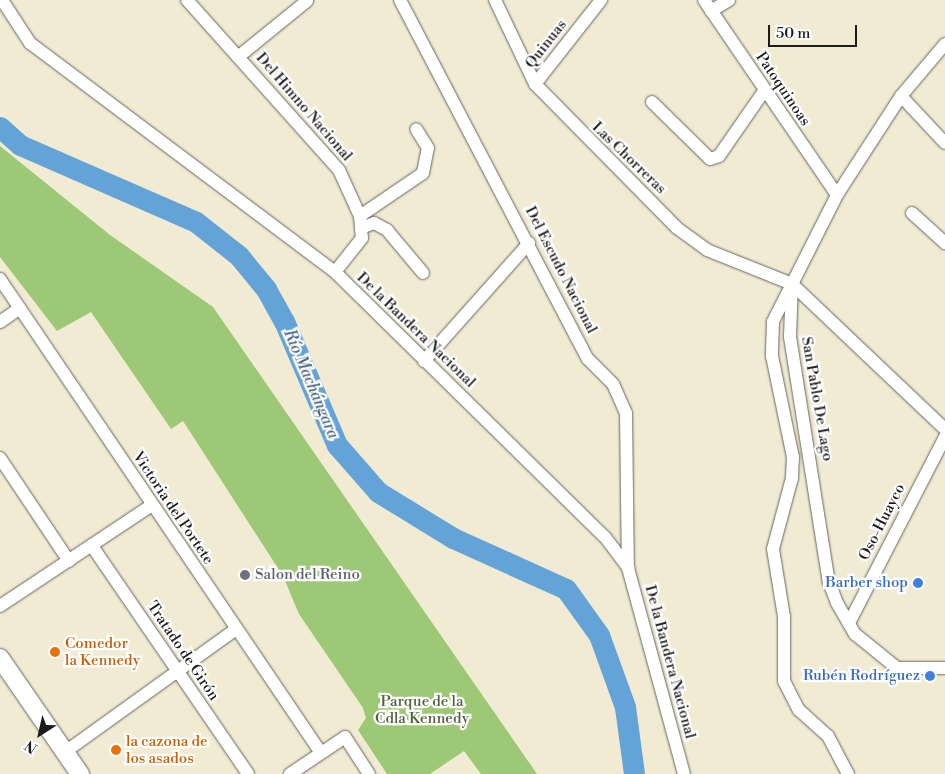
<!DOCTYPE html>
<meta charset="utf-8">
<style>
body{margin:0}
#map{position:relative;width:945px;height:774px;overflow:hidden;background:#f1ebd4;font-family:"Libre Bodoni",serif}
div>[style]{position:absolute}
.green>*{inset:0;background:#9dc875}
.river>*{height:21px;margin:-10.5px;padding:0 10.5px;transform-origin:10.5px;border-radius:10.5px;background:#64a3d7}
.roads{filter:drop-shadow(0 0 1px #67645c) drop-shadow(0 0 1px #67645c)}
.street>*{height:12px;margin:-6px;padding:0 6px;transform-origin:6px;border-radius:6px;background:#fff}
.secondary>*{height:18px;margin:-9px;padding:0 9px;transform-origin:9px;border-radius:9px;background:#fff}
.dots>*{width:14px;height:14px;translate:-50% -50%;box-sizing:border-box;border:2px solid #fff;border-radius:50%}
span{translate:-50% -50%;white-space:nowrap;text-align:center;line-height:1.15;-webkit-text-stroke:4.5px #fff;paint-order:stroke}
.street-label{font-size:15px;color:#1c1c1c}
.worship-label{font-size:15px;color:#5b616d}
.left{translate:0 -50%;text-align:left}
.shop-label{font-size:15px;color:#366cbe}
.right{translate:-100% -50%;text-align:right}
.food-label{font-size:15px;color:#c56008}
.park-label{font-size:15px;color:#506140}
.water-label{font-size:16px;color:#40607a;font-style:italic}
.north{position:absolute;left:15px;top:709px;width:50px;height:50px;-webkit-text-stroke:4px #fff;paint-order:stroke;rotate:215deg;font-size:14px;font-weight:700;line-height:20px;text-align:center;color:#1c1c1c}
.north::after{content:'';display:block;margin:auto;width:18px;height:22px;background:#1c1c1c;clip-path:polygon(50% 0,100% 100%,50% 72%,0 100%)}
.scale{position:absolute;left:768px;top:25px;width:89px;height:22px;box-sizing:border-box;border:2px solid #1c1c1c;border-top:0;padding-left:6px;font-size:15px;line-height:18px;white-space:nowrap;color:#1c1c1c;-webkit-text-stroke:4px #fff;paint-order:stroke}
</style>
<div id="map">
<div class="green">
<div style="clip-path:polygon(0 146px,110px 235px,213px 307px,537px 774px,481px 774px,464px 751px,430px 774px,387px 774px,358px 730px,366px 718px,363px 708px,299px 614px,283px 576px,183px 421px,171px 429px,91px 312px,57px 331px,0 257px)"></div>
</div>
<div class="river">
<div style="left:0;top:127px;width:27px;rotate:42deg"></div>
<div style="left:20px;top:145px;width:192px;rotate:23.6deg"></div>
<div style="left:196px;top:222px;width:55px;rotate:38.3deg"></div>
<div style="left:239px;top:256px;width:43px;rotate:50.7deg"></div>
<div style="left:266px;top:289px;width:37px;rotate:61deg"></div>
<div style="left:284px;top:321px;width:135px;rotate:66.9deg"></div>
<div style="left:337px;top:445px;width:62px;rotate:48.9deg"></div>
<div style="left:378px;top:492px;width:88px;rotate:31.5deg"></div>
<div style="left:453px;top:538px;width:124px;rotate:24.3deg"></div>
<div style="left:566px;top:589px;width:57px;rotate:54.3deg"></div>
<div style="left:599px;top:635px;width:77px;rotate:70.1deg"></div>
<div style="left:625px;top:707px;width:68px;rotate:82.3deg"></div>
</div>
<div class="roads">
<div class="street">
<div style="left:2px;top:0;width:51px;rotate:56.9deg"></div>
<div style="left:30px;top:43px;width:381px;rotate:36.9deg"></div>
<div style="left:335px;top:272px;width:378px;rotate:44.5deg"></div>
<div style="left:605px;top:537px;width:39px;rotate:53deg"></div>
<div style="left:628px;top:568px;width:213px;rotate:74.8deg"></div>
<div style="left:187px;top:0;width:228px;rotate:48.2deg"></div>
<div style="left:339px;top:170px;width:51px;rotate:65.5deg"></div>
<div style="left:360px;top:216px;width:22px;rotate:85deg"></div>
<div style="left:362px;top:238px;width:43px;rotate:128.5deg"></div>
<div style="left:400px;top:0;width:405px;rotate:62.4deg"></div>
<div style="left:588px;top:359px;width:35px;rotate:45deg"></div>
<div style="left:613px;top:384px;width:32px;rotate:66deg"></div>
<div style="left:626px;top:413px;width:155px;rotate:89.3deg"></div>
<div style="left:495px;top:0;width:93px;rotate:64.5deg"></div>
<div style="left:535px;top:84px;width:202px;rotate:45.4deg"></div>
<div style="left:677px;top:228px;width:37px;rotate:36deg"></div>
<div style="left:707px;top:250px;width:92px;rotate:21.8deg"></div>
<div style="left:792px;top:284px;width:211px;rotate:43.5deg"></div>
<div style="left:704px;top:0;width:236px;rotate:55.7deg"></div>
<div style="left:711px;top:11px;width:21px;rotate:-31deg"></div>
<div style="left:945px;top:44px;width:68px;rotate:130.2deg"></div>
<div style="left:901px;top:96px;width:118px;rotate:122.9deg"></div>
<div style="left:837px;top:195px;width:100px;rotate:116.8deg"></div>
<div style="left:792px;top:284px;width:53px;rotate:92.2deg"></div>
<div style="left:790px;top:337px;width:248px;rotate:81deg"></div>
<div style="left:829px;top:582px;width:22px;rotate:69deg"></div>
<div style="left:837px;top:603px;width:36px;rotate:60deg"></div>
<div style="left:855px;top:634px;width:54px;rotate:39deg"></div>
<div style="left:897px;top:668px;width:48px"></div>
<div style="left:238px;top:57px;width:89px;rotate:-39.1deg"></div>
<div style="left:535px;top:84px;width:107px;rotate:-51.8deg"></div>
<div style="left:901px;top:96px;width:64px;rotate:46.9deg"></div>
<div style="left:652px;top:102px;width:81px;rotate:44.5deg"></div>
<div style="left:710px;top:159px;width:9px;rotate:-18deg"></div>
<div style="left:719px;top:156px;width:79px;rotate:-55.3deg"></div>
<div style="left:912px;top:213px;width:45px;rotate:42.3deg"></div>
<div style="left:360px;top:216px;width:76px;rotate:-34.3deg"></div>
<div style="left:423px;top:173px;width:25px;rotate:-79deg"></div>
<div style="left:428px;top:148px;width:22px;rotate:-122deg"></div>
<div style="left:361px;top:228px;width:14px;rotate:-21deg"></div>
<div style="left:374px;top:223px;width:15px;rotate:28deg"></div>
<div style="left:387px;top:230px;width:56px;rotate:50.1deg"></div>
<div style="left:0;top:279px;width:572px;rotate:55.89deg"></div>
<div style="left:790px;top:288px;width:38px;rotate:117deg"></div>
<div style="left:773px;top:322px;width:34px;rotate:92deg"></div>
<div style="left:772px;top:356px;width:103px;rotate:78.3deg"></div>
<div style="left:793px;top:457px;width:21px;rotate:93deg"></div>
<div style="left:792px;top:478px;width:73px;rotate:105deg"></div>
<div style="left:773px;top:549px;width:69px;rotate:80.8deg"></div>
<div style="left:784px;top:617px;width:64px;rotate:90deg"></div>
<div style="left:784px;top:681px;width:33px;rotate:63deg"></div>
<div style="left:799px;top:710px;width:39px;rotate:42deg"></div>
<div style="left:828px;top:736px;width:43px;rotate:62.2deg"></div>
<div style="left:0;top:322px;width:24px;rotate:-35deg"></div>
<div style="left:424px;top:361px;width:158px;rotate:-48.3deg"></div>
<div style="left:0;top:458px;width:124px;rotate:56.2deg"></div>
<div style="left:92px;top:546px;width:276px;rotate:55.6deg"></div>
<div style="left:0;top:606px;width:182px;rotate:-33.6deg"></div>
<div style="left:849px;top:623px;width:209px;rotate:-62.7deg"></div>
<div style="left:65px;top:752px;width:211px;rotate:-35.7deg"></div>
<div style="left:290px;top:774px;width:66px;rotate:-33.9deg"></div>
<div style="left:345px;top:737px;width:44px;rotate:57deg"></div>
</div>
<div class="secondary">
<div style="left:0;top:658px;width:141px;rotate:55.4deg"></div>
</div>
</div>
<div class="dots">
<div style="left:245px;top:575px;background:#6b7280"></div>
<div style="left:918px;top:583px;background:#3f7fe0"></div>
<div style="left:55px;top:652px;background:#e8710a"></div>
<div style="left:930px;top:676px;background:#3f7fe0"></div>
<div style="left:116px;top:750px;background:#e8710a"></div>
</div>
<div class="street-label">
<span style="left:546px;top:44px;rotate:-52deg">Quinuas</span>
<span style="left:783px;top:89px;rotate:56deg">Patoquinoas</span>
<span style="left:304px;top:107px;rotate:49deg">Del Himno Nacional</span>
<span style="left:629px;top:158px;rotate:44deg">Las Chorreras</span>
<span style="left:561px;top:270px;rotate:63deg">Del Escudo Nacional</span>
<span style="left:416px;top:330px;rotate:44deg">De la Bandera Nacional</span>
<span style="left:817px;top:399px;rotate:80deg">San Pablo De Lago</span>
<span style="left:173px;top:508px;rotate:56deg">Victoria del Portete</span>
<span style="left:882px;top:522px;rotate:-63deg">Oso-Huayco</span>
<span style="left:183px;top:651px;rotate:56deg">Tratado de Girón</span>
<span style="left:670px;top:662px;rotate:75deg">De la Bandera Nacional</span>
</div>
<div class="worship-label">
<span class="left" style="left:255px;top:575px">Salon del Reino</span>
</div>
<div class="shop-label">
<span class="right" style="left:908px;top:583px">Barber shop</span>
<span class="right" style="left:920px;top:676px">Rubén Rodríguez</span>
</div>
<div class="food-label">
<span class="left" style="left:65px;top:652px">Comedor<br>la Kennedy</span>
<span class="left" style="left:126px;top:750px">la cazona de<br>los asados</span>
</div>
<div class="park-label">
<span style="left:422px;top:710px">Parque de la<br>Cdla Kennedy</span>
</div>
<div class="water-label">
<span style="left:311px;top:384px;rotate:67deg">Río Machángara</span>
</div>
<div class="north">N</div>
<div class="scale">50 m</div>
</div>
